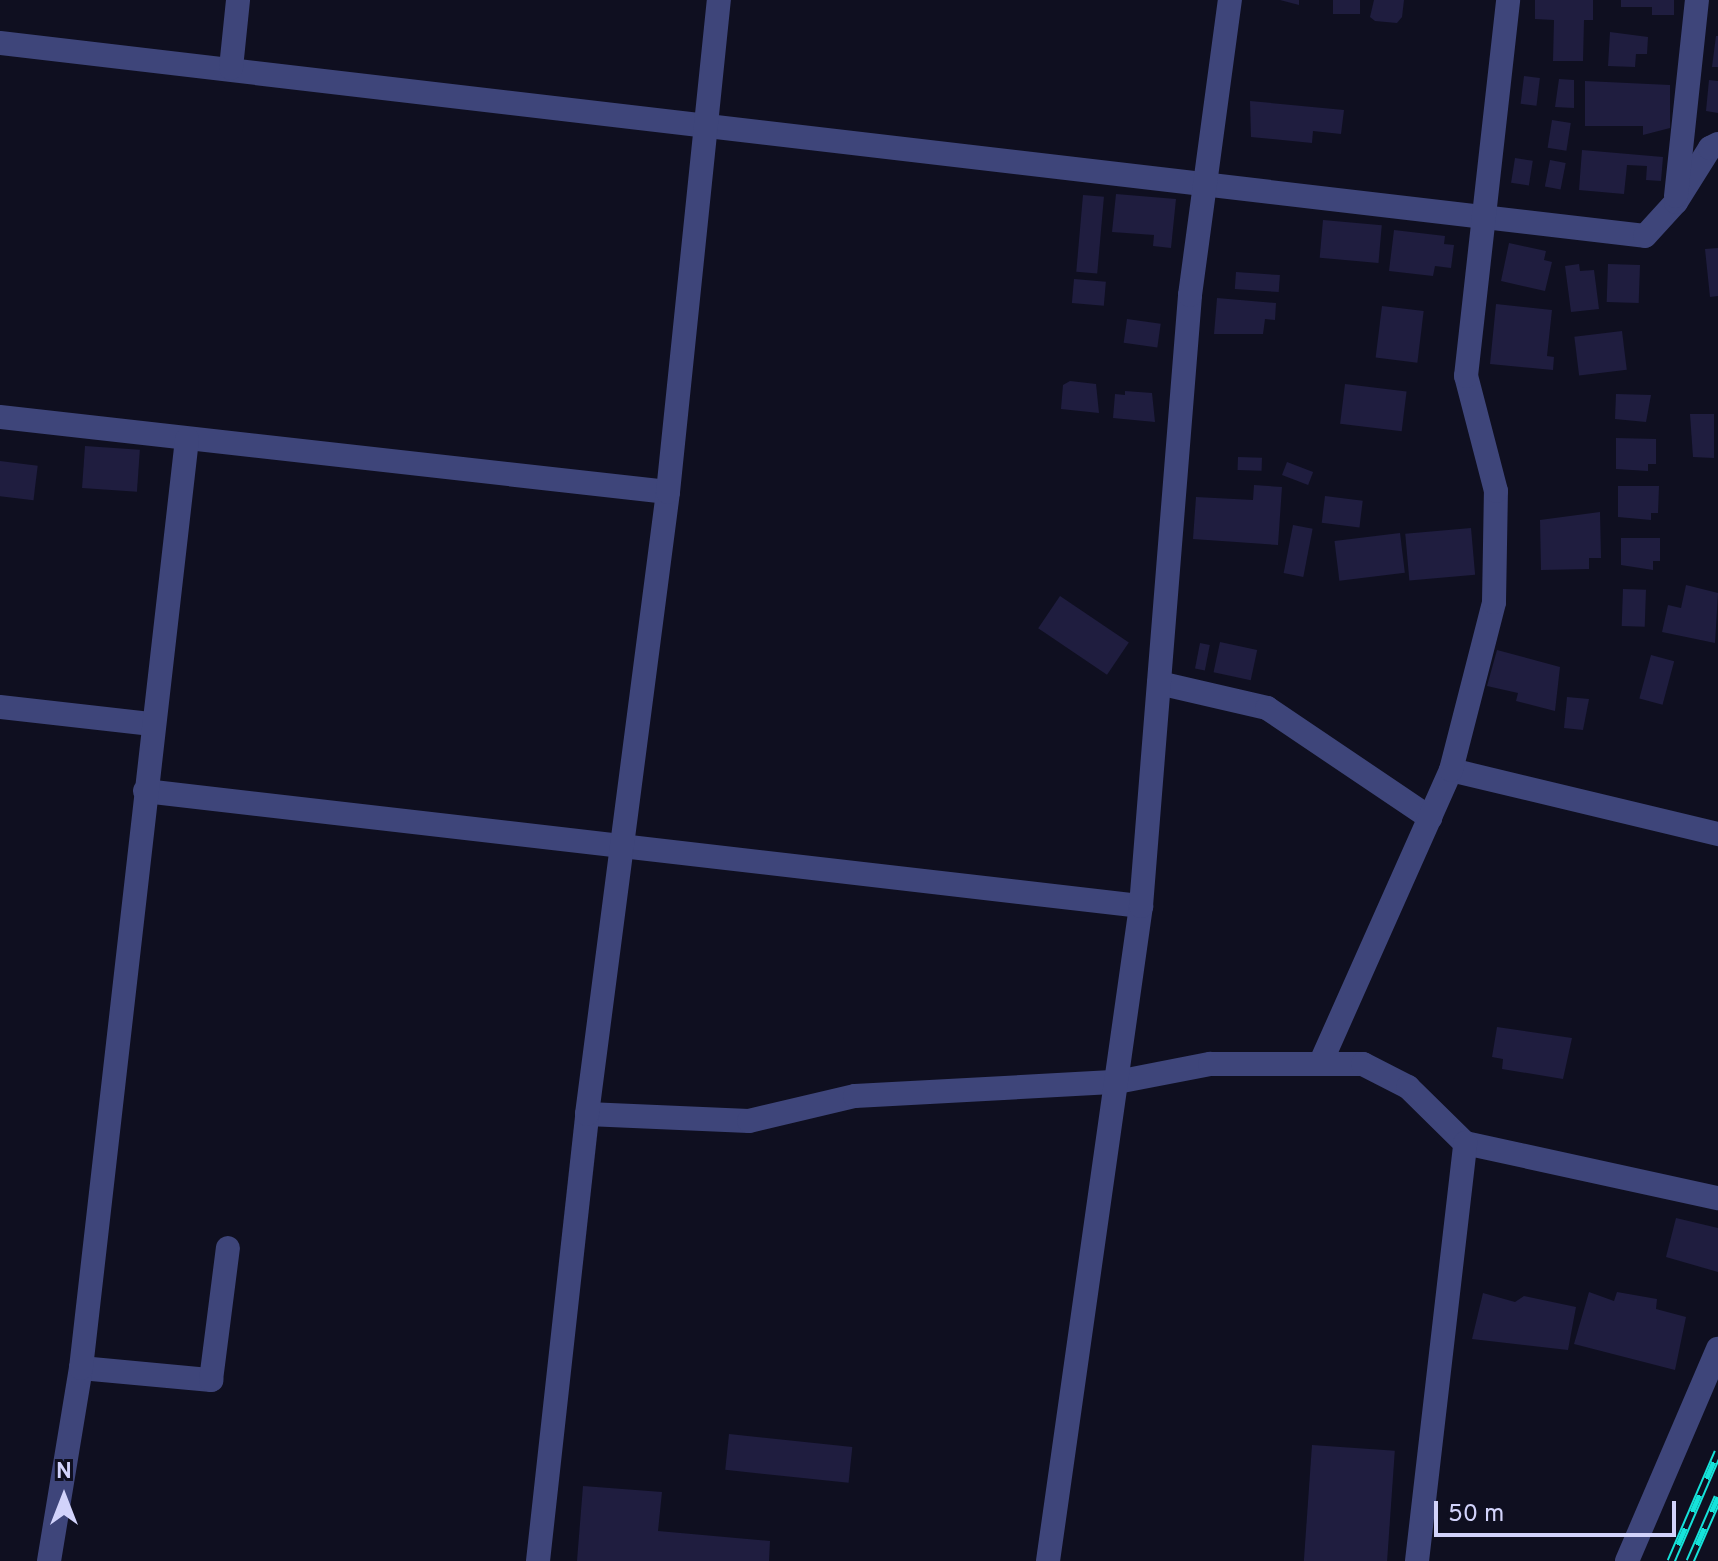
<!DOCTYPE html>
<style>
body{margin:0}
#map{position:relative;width:1718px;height:1561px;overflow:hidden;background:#0f0f20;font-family:Overpass,sans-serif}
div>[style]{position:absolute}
.building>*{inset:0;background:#1f1d3f;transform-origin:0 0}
.minor>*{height:24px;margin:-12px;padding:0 12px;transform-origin:12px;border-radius:12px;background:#3e457a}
.rail>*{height:9px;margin-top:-4.5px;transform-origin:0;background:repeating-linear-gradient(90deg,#0f0f20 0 18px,#15e3da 0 36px);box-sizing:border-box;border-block:2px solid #15e3da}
span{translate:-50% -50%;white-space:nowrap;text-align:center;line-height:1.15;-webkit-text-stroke:6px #0f0f20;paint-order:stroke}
.north{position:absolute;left:24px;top:1457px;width:80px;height:80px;-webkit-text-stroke:6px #0f0f20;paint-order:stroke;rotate:0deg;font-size:22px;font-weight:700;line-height:32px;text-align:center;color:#d2d3fb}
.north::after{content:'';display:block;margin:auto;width:28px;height:36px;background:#d2d3fb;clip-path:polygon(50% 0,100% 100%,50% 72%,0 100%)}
.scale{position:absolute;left:1434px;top:1501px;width:242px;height:36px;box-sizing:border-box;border:4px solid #d2d3fb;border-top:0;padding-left:10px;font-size:24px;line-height:28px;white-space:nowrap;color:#d2d3fb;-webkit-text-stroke:6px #0f0f20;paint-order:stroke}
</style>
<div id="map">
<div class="building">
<div style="clip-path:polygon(1280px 0,1299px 0,1299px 5px)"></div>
<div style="left:1333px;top:0;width:27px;height:14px"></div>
<div style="clip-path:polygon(1374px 0,1404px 0,1402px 17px,1397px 23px,1375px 21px,1370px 17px)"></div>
<div style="clip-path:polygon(1535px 0,1593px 0,1593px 20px,1584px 20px,1583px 61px,1553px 61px,1554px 20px,1535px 19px)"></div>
<div style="clip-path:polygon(1621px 0,1674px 0,1674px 15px,1652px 15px,1652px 7px,1621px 7px)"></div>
<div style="clip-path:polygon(1610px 32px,1648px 37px,1647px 54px,1636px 54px,1635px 67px,1608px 66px)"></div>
<div style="clip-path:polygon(1716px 36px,1718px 36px,1718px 67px,1712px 67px)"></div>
<div style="left:1524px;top:76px;width:16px;height:28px;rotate:7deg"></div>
<div style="clip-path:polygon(1559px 79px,1574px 80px,1574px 108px,1555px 107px)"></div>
<div style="clip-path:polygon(1709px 80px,1718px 81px,1718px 113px,1706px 111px)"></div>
<div style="clip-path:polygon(1585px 81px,1670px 85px,1670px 128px,1643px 135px,1643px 126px,1585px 126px)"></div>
<div style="clip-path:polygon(1250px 101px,1344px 110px,1341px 134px,1313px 131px,1312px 143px,1251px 137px)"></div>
<div style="left:1552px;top:120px;width:19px;height:28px;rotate:9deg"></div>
<div style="clip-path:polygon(1582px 150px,1663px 157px,1661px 181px,1646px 180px,1647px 166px,1627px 165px,1624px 194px,1579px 190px)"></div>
<div style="left:1515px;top:158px;width:18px;height:25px;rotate:9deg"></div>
<div style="left:1550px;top:160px;width:16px;height:27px;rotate:11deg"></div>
<div style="clip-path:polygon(1116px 194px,1176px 199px,1171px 248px,1153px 246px,1154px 235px,1112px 232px)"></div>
<div style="left:1083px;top:195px;width:21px;height:77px;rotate:5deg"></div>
<div style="left:1323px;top:220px;width:59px;height:38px;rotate:5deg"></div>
<div style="clip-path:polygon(1394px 230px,1445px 236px,1444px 244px,1454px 245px,1451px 268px,1435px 266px,1433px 276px,1389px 271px)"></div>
<div style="clip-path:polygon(1509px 243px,1546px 251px,1544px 260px,1552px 262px,1545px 291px,1501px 281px)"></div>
<div style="clip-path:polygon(1718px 248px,1718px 296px,1710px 297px,1705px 249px)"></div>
<div style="clip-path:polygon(1579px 264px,1580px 271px,1594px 270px,1599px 309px,1571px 312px,1565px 266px)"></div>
<div style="left:1608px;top:264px;width:32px;height:38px;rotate:2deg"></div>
<div style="left:1236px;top:272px;width:44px;height:17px;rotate:4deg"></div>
<div style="left:1074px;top:279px;width:32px;height:24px;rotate:5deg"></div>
<div style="clip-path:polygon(1217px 298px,1276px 303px,1275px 320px,1265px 319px,1263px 334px,1214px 334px)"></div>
<div style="clip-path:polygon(1496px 304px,1552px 310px,1547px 356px,1554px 357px,1553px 370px,1490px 364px)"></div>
<div style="left:1382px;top:306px;width:42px;height:52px;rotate:7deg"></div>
<div style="left:1127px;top:319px;width:34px;height:24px;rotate:8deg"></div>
<div style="left:1622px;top:331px;width:39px;height:48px;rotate:83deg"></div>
<div style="clip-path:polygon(1070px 381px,1096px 384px,1099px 413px,1061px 409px,1063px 385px)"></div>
<div style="left:1345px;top:384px;width:62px;height:40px;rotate:7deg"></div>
<div style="clip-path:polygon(1125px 391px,1152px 393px,1155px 422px,1113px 418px,1115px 394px,1125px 395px)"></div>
<div style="clip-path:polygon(1616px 394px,1651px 395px,1646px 422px,1615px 419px)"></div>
<div style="clip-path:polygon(1690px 414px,1714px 414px,1714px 458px,1693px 457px)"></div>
<div style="clip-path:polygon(1616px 438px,1656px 439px,1656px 464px,1648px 464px,1648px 471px,1616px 469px)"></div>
<div style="left:85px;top:446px;width:55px;height:42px;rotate:4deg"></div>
<div style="left:1238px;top:457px;width:24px;height:13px;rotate:2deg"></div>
<div style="left:0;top:461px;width:38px;height:35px;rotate:7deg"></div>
<div style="left:1287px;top:462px;width:28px;height:14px;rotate:21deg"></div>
<div style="clip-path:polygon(1254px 485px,1282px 487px,1278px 545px,1193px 539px,1196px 497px,1253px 500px)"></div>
<div style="clip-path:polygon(1618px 486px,1659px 486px,1658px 513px,1651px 513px,1651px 520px,1618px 517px)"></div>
<div style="left:1325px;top:496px;width:38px;height:27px;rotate:7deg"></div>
<div style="clip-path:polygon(1600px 512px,1601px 558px,1589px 558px,1589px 569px,1541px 570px,1540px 520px)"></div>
<div style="left:1293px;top:525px;width:20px;height:49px;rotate:11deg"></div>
<div style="left:1471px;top:528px;width:47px;height:66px;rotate:85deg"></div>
<div style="left:1400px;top:533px;width:40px;height:66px;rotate:83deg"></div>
<div style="clip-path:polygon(1621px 538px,1660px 538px,1660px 561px,1653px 561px,1653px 570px,1621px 565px)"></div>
<div style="clip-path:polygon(1686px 585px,1718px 593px,1715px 643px,1662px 632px,1668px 605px,1681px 608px)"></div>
<div style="left:1623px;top:589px;width:23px;height:37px;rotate:2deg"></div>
<div style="left:1060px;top:596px;width:83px;height:39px;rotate:34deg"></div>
<div style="left:1220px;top:642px;width:38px;height:31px;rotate:12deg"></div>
<div style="left:1200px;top:643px;width:10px;height:26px;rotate:11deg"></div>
<div style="clip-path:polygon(1497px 650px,1560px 667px,1555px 711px,1516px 701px,1518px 693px,1487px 686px)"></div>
<div style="left:1651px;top:655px;width:24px;height:45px;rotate:15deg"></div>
<div style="clip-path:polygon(1567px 697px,1589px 699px,1583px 730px,1564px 728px)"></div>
<div style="clip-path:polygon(1497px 1027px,1572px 1038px,1563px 1079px,1502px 1069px,1503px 1059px,1492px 1057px)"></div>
<div style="clip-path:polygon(1676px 1218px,1718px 1228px,1718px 1272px,1666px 1257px)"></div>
<div style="clip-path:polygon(1589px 1292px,1614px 1301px,1617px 1292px,1657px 1299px,1656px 1309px,1686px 1317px,1675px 1370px,1574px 1344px)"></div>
<div style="clip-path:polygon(1483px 1293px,1515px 1302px,1524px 1296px,1576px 1307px,1568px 1350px,1472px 1339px)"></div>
<div style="left:729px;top:1434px;width:124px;height:36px;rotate:6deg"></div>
<div style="left:1312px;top:1445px;width:83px;height:117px;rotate:4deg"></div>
<div style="clip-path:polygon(583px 1486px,662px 1492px,658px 1531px,770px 1541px,769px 1561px,577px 1561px)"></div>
</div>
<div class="minor">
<div style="left:0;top:43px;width:1656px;rotate:6.69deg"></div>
<div style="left:1645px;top:236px;width:46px;rotate:-47.6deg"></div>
<div style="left:1676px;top:202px;width:64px;rotate:-57.8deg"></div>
<div style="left:1710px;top:148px;width:9px;rotate:-27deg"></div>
<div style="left:231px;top:68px;width:68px;rotate:-84.1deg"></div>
<div style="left:1676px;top:196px;width:197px;rotate:-83.9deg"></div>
<div style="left:0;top:417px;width:672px;rotate:6.41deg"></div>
<div style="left:1159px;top:683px;width:111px;rotate:13deg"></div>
<div style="left:1267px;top:708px;width:197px;rotate:34deg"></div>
<div style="left:0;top:707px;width:153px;rotate:6.4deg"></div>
<div style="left:1451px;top:770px;width:275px;rotate:13.5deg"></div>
<div style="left:145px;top:791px;width:1003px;rotate:6.59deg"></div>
<div style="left:1321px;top:1062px;width:320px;rotate:-66deg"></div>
<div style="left:1451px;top:770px;width:173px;rotate:-75.6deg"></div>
<div style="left:1494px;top:602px;width:111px;rotate:-89deg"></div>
<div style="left:1496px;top:491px;width:119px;rotate:-104.6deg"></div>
<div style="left:1466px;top:376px;width:378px;rotate:-83.6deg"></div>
<div style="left:587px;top:1114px;width:162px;rotate:2.5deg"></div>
<div style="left:749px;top:1121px;width:109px;rotate:-13.3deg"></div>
<div style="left:855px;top:1096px;width:262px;rotate:-3.1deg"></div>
<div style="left:1117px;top:1082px;width:95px;rotate:-11deg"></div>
<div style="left:1210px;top:1064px;width:153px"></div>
<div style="left:1363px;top:1064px;width:51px;rotate:27.1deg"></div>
<div style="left:1408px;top:1087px;width:80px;rotate:44.5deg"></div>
<div style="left:1465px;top:1143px;width:259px;rotate:12.3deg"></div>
<div style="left:81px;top:1368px;width:131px;rotate:5.3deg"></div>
<div style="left:211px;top:1380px;width:133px;rotate:-82.7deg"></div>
<div style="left:49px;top:1561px;width:196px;rotate:-80.6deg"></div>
<div style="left:81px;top:1368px;width:935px;rotate:-83.49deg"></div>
<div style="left:538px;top:1561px;width:450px;rotate:-83.7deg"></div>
<div style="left:587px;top:1114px;width:627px;rotate:-82.58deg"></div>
<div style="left:668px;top:492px;width:495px;rotate:-84.1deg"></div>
<div style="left:1048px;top:1561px;width:662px;rotate:-81.92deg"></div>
<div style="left:1141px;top:906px;width:613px;rotate:-85.41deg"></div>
<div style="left:1190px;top:295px;width:298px;rotate:-82.3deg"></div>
<div style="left:1417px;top:1561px;width:421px;rotate:-83.4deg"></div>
<div style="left:1627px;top:1561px;width:231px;rotate:-66.8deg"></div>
</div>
<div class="rail">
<div style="left:1671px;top:1561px;width:119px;rotate:-66.7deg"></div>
<div style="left:1690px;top:1561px;width:70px;rotate:-66.4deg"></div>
</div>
<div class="north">N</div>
<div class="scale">50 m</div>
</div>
